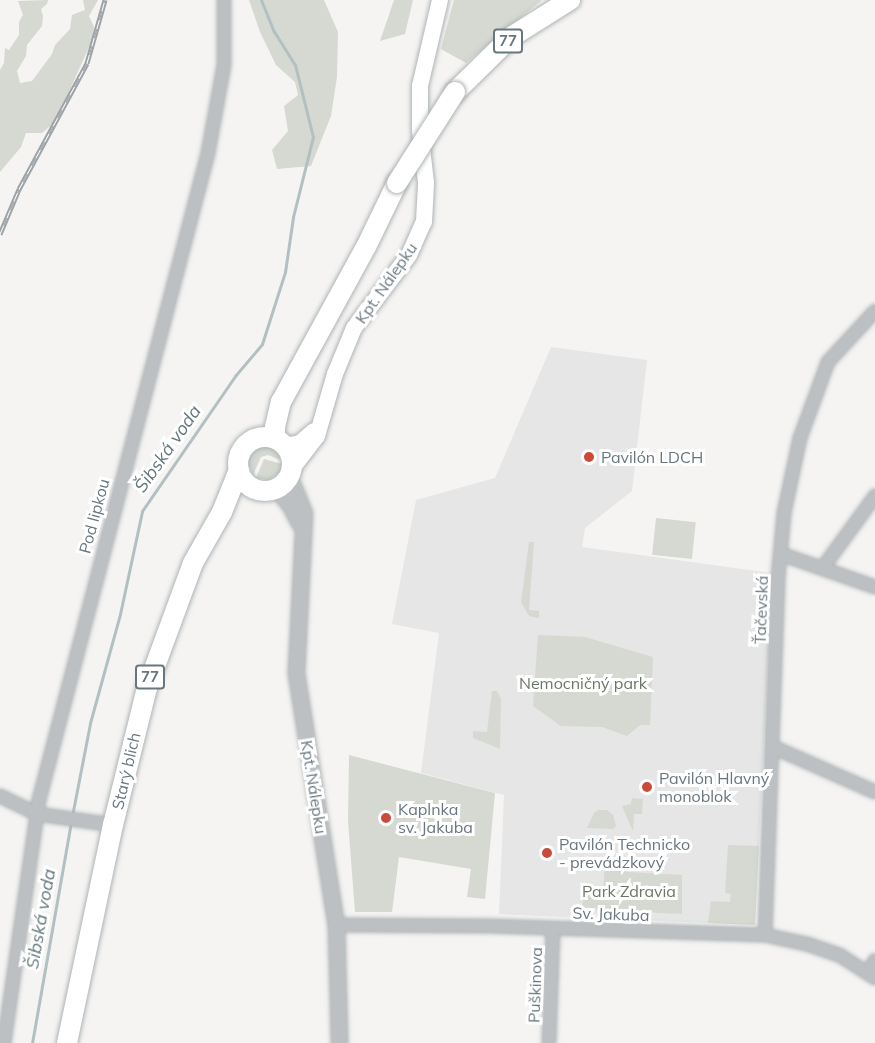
<!DOCTYPE html>
<meta charset="utf-8">
<style>
body{margin:0}
#map{position:relative;width:875px;height:1043px;overflow:hidden;background:#f5f4f2;font-family:Mulish,sans-serif}
div>[style]{position:absolute}
.built>*{inset:0;background:#e5e6e5}
.green>*{inset:0;background:#d5d9d1;transform-origin:0 0}
.stream>*{height:3px;margin:-1.5px;padding:0 1.5px;transform-origin:1.5px;border-radius:1.5px;background:#b3c0c2}
.roads{filter:drop-shadow(0 0 2px #afb4b7) drop-shadow(0 0 2px #afb4b7)}
.minor>*{height:12px;margin:-6px;padding:0 6px;transform-origin:6px;border-radius:6px;background:#bcc0c3}
.tertiary>*{height:15px;margin:-7.5px;padding:0 7.5px;transform-origin:7.5px;border-radius:7.5px;background:#bcc0c3}
.secondary>*{height:16px;margin:-8px;padding:0 8px;transform-origin:8px;border-radius:8px;background:#fff}
.primary>*{height:20px;margin:-10px;padding:0 10px;transform-origin:10px;border-radius:10px;background:#fff}
.primary>.ring{margin:-10px;padding:0;box-sizing:content-box;background:none;border:20px solid #fff;border-radius:50%}
.rail>*{height:5px;margin-top:-2.5px;transform-origin:0;background:repeating-linear-gradient(90deg,#fff 0 9px,#9da3a7 0 18px);box-sizing:border-box;border-block:2px solid #9da3a7}
.bridges{filter:drop-shadow(0 0 2px #aeb3b5) drop-shadow(0 0 2px #aeb3b5)}
.primary-bridge>*{height:20px;margin:-10px;padding:0 10px;transform-origin:10px;border-radius:10px;background:#fff}
.dots>*{width:16px;height:16px;translate:-50% -50%;box-sizing:border-box;border:3px solid #fff;border-radius:50%}
span{translate:-50% -50%;white-space:nowrap;text-align:center;line-height:1.15;-webkit-text-stroke:6px #fff;paint-order:stroke}
.shield-label span{padding:2px 4px;background:#fff;border:2px solid;border-radius:4px;-webkit-text-stroke-width:0}
.shield-label{font-size:15px;color:#68777f;font-weight:700}
.street-label{font-size:16px;color:#68777f}
.poi-label{font-size:16px;color:#68777f}
.left{translate:0 -50%;text-align:left}
.park-label{font-size:16px;color:#6b7766}
.water-label{font-size:18px;color:#63787b;font-style:italic}
</style>
<div id="map">
<div class="built">
<div style="clip-path:polygon(551px 347px,647px 360px,632px 491px,585px 528px,582px 547px,772px 573px,755px 925px,499px 914px,504px 795px,421px 773px,439px 633px,392px 624px,416px 500px,495px 478px)"></div>
</div>
<div class="green">
<div style="clip-path:polygon(48px 0,47px 4px,41px 9px,43px 16px,42px 26px,27px 45px,26px 56px,17px 71px,20px 83px,32px 81px,52px 54px,55px 45px,70px 29px,72px 15px,85px 10px,83px 0,98px 0,89px 16px,94px 27px,93px 38px,56px 121px,42px 133px,26px 133px,21px 147px,0 172px,0 70px,4px 63px,5px 48px,9px 50px,19px 35px,19px 22px,23px 15px,18px 1px)"></div>
<div style="clip-path:polygon(249px 0,324px 0,338px 32px,337px 77px,331px 116px,311px 166px,277px 169px,272px 150px,288px 131px,284px 106px,298px 95px,295px 82px,276px 65px,260px 32px)"></div>
<div style="clip-path:polygon(394px 0,413px 0,405px 34px,380px 41px)"></div>
<div style="clip-path:polygon(454px 0,542px 0,466px 63px,441px 49px)"></div>
<div style="clip-path:polygon(262px 446px,274px 449px,279px 452px,280px 460px,268px 455px,261px 457px,253px 475px,248px 461px,253px 452px)"></div>
<div style="clip-path:polygon(264px 459px,282px 464px,280px 472px,269px 480px,256px 478px)"></div>
<div style="left:656px;top:518px;width:40px;height:37px;rotate:6deg"></div>
<div style="clip-path:polygon(529px 542px,534px 542px,529px 610px,539px 611px,539px 618px,529px 616px,521px 602px)"></div>
<div style="clip-path:polygon(538px 635px,585px 637px,653px 657px,650px 725px,640px 725px,627px 736px,602px 727px,561px 726px,533px 706px)"></div>
<div style="clip-path:polygon(492px 691px,497px 691px,501px 699px,500px 749px,473px 738px,473px 731px,487px 732px)"></div>
<div style="clip-path:polygon(349px 755px,495px 793px,485px 899px,467px 897px,471px 869px,399px 857px,392px 912px,355px 912px,348px 821px)"></div>
<div style="clip-path:polygon(632px 798px,643px 799px,642px 814px,634px 814px,633px 831px,622px 806px,631px 804px)"></div>
<div style="clip-path:polygon(598px 810px,607px 810px,613px 815px,616px 826px,613px 829px,587px 828px,594px 813px)"></div>
<div style="clip-path:polygon(728px 845px,759px 846px,755px 925px,708px 923px,711px 901px,730px 902px,731px 894px,725px 893px)"></div>
<div style="clip-path:polygon(605px 863px,628px 872px,682px 875px,682px 914px,582px 909px,583px 894px,603px 895px)"></div>
</div>
<div class="stream">
<div style="left:72px;top:816px;width:95px;rotate:-79deg"></div>
<div style="left:90px;top:723px;width:113px;rotate:-74.6deg"></div>
<div style="left:120px;top:614px;width:105px;rotate:-77.9deg"></div>
<div style="left:142px;top:511px;width:164px;rotate:-55.4deg"></div>
<div style="left:235px;top:376px;width:42px;rotate:-49.8deg"></div>
<div style="left:262px;top:344px;width:76px;rotate:-72.3deg"></div>
<div style="left:285px;top:272px;width:56px;rotate:-81.7deg"></div>
<div style="left:293px;top:217px;width:82px;rotate:-76deg"></div>
<div style="left:313px;top:137px;width:74px;rotate:-104deg"></div>
<div style="left:295px;top:65px;width:39px;rotate:-122deg"></div>
<div style="left:274px;top:32px;width:35px;rotate:-112deg"></div>
<div style="left:32px;top:1043px;width:224px;rotate:-80deg"></div>
</div>
<div class="roads">
<div class="minor">
<div style="left:781px;top:554px;width:100px;rotate:19.3deg"></div>
<div style="left:824px;top:566px;width:87px;rotate:-53.9deg"></div>
<div style="left:773px;top:747px;width:111px;rotate:23.8deg"></div>
<div style="left:0;top:796px;width:41px;rotate:25.9deg"></div>
<div style="left:37px;top:814px;width:77px;rotate:8.2deg"></div>
<div style="left:336px;top:925px;width:154px;rotate:0.4deg"></div>
<div style="left:490px;top:926px;width:275px;rotate:1.9deg"></div>
<div style="left:765px;top:935px;width:43px;rotate:12.1deg"></div>
<div style="left:807px;top:944px;width:36px;rotate:19deg"></div>
<div style="left:841px;top:956px;width:40px;rotate:32.9deg"></div>
<div style="left:765px;top:935px;width:357px;rotate:-87.9deg"></div>
<div style="left:778px;top:578px;width:65px;rotate:-84.7deg"></div>
<div style="left:784px;top:513px;width:77px;rotate:-78deg"></div>
<div style="left:800px;top:438px;width:81px;rotate:-69.8deg"></div>
<div style="left:828px;top:362px;width:69px;rotate:-47.3deg"></div>
<div style="left:869px;top:972px;width:13px;rotate:-63deg"></div>
<div style="left:4px;top:1043px;width:246px;rotate:-81.8deg"></div>
<div style="left:39px;top:800px;width:669px;rotate:-75.36deg"></div>
<div style="left:208px;top:153px;width:89px;rotate:-79.7deg"></div>
<div style="left:224px;top:65px;width:65px;rotate:-90deg"></div>
<div style="left:549px;top:1043px;width:114px;rotate:-88deg"></div>
</div>
<div class="tertiary">
<div style="left:289px;top:476px;width:40px;rotate:68deg"></div>
<div style="left:304px;top:513px;width:160px;rotate:92.9deg"></div>
<div style="left:296px;top:673px;width:255px;rotate:81deg"></div>
<div style="left:336px;top:925px;width:118px;rotate:88.5deg"></div>
<div style="left:276px;top:488px;width:22px;rotate:51deg"></div>
<div style="left:290px;top:505px;width:20px;rotate:63deg"></div>
</div>
<div class="secondary">
<div style="left:286px;top:446px;width:14px;rotate:-12deg"></div>
<div style="left:300px;top:443px;width:18px;rotate:-41deg"></div>
<div style="left:291px;top:470px;width:43px;rotate:-52.6deg"></div>
<div style="left:317px;top:436px;width:65px;rotate:-73.8deg"></div>
<div style="left:335px;top:374px;width:50px;rotate:-67.6deg"></div>
<div style="left:354px;top:328px;width:91px;rotate:-53deg"></div>
<div style="left:409px;top:255px;width:36px;rotate:-66deg"></div>
<div style="left:424px;top:222px;width:39px;rotate:-87deg"></div>
<div style="left:426px;top:183px;width:53px;rotate:-96.5deg"></div>
<div style="left:420px;top:130px;width:44px;rotate:-90deg"></div>
<div style="left:420px;top:86px;width:88px;rotate:-76.9deg"></div>
</div>
<div class="primary">
<div style="left:455px;top:92px;width:78px;rotate:-44.5deg"></div>
<div style="left:511px;top:37px;width:70px;rotate:-32.1deg"></div>
<div class="ring" style="left:238px;top:437px;width:34px;height:34px"></div>
<div style="left:275px;top:438px;width:11px;rotate:-90deg"></div>
<div style="left:275px;top:427px;width:26px;rotate:-77deg"></div>
<div style="left:281px;top:402px;width:177px;rotate:-61.3deg"></div>
<div style="left:366px;top:247px;width:71px;rotate:-64.2deg"></div>
<div style="left:67px;top:1043px;width:223px;rotate:-78.1deg"></div>
<div style="left:113px;top:825px;width:141px;rotate:-76.1deg"></div>
<div style="left:147px;top:688px;width:133px;rotate:-69.8deg"></div>
<div style="left:193px;top:563px;width:59px;rotate:-60.4deg"></div>
<div style="left:222px;top:512px;width:45px;rotate:-68deg"></div>
</div>
</div>
<div class="rail">
<div style="left:0;top:234px;width:49px;rotate:-67.1deg"></div>
<div style="left:19px;top:189px;width:143px;rotate:-61.6deg"></div>
<div style="left:87px;top:63px;width:66px;rotate:-74.1deg"></div>
</div>
<div class="bridges">
<div class="primary-bridge">
<div style="left:397px;top:183px;width:108px;rotate:-57.5deg"></div>
</div>
</div>
<div class="dots">
<div style="left:589px;top:457px;background:#cb4b3b"></div>
<div style="left:647px;top:787px;background:#cb4b3b"></div>
<div style="left:386px;top:818px;background:#cb4b3b"></div>
<div style="left:547px;top:853px;background:#cb4b3b"></div>
</div>
<div class="shield-label">
<span style="left:508px;top:41px">77</span>
<span style="left:150px;top:677px">77</span>
</div>
<div class="street-label">
<span style="left:386px;top:283px;rotate:-55deg">Kpt. Nálepku</span>
<span style="left:94px;top:516px;rotate:-75deg">Pod lipkou</span>
<span style="left:761px;top:610px;rotate:-88deg">Ťačevská</span>
<span style="left:126px;top:771px;rotate:-77deg">Starý blich</span>
<span style="left:314px;top:787px;rotate:81deg">Kpt. Nálepku</span>
<span style="left:611px;top:914px;rotate:2deg">Sv. Jakuba</span>
<span style="left:535px;top:985px;rotate:-88deg">Puškinova</span>
</div>
<div class="poi-label">
<span class="left" style="left:601px;top:457px">Pavilón LDCH</span>
<span class="left" style="left:659px;top:787px">Pavilón Hlavný<br>monoblok</span>
<span class="left" style="left:398px;top:818px">Kaplnka<br>sv. Jakuba</span>
<span class="left" style="left:559px;top:853px">Pavilón Technicko<br>- prevádzkový</span>
</div>
<div class="park-label">
<span style="left:583px;top:683px">Nemocničný park</span>
<span style="left:629px;top:891px">Park Zdravia</span>
</div>
<div class="water-label">
<span style="left:168px;top:449px;rotate:-55deg">Šibská voda</span>
<span style="left:41px;top:919px;rotate:-80deg">Šibská voda</span>
</div>
</div>
